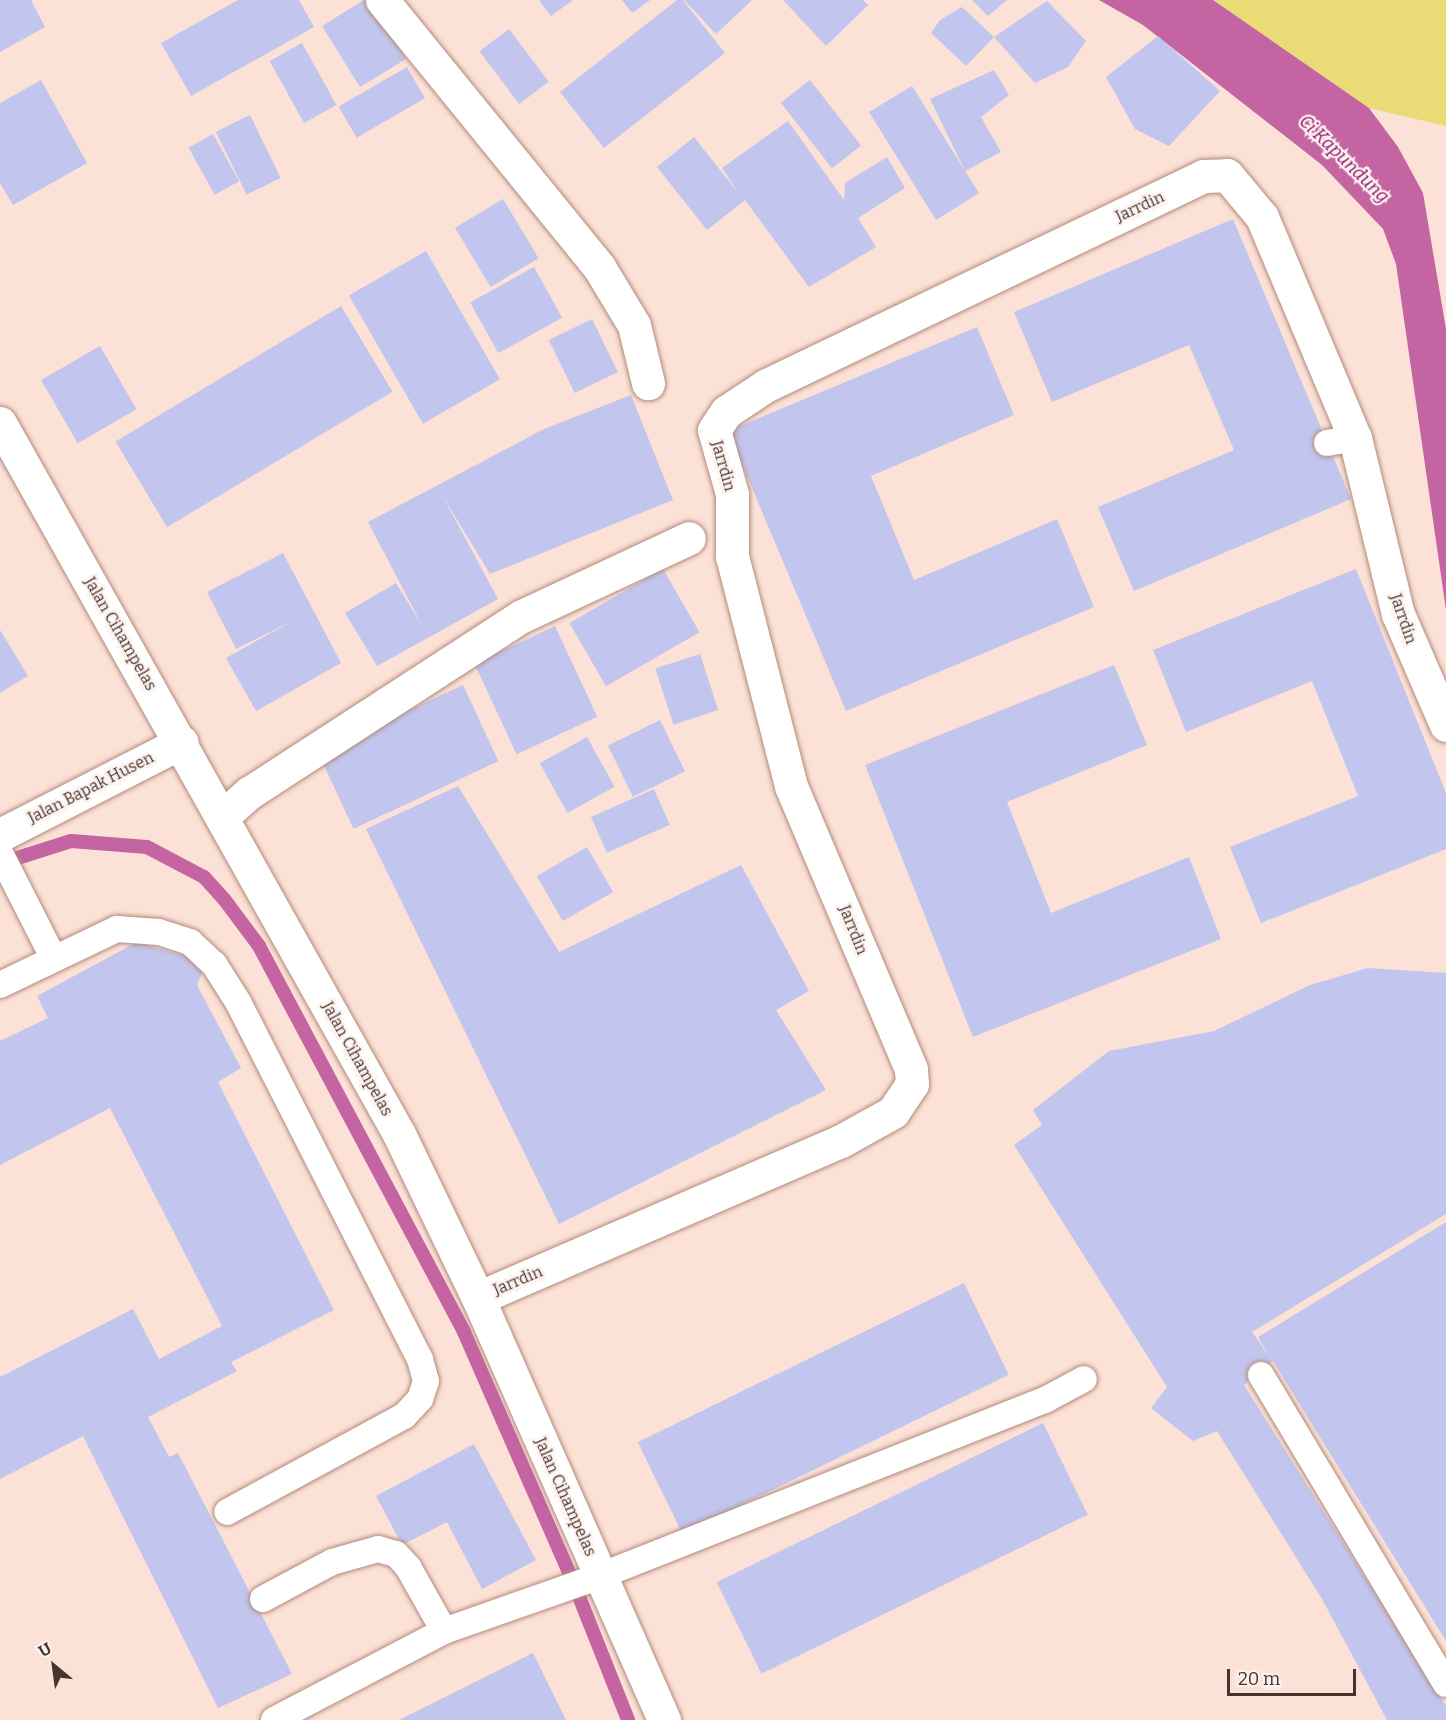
<!DOCTYPE html>
<style>
body{margin:0}
#map{position:relative;width:1446px;height:1720px;overflow:hidden;background:#fce1d6;font-family:Bitter,serif}
div>[style]{position:absolute}
.green>*{inset:0;background:#e9dc77}
.water>*{inset:0;background:#c464a3}
.stream>*{height:14px;margin:-7px;padding:0 7px;transform-origin:7px;border-radius:7px;background:#c464a3}
.building>*{inset:0;background:#c2c5ed;transform-origin:0 0}
.roads{filter:drop-shadow(0 0 2px #b38a7a) drop-shadow(0 0 2px #b38a7a)}
.service>*{height:26px;margin:-13px;padding:0 13px;transform-origin:13px;border-radius:13px;background:#fff}
.minor>*{height:33px;margin:-16.5px;padding:0 16.5px;transform-origin:16.5px;border-radius:16.5px;background:#fff}
.primary>*{height:33px;margin:-16.5px;padding:0 16.5px;transform-origin:16.5px;border-radius:16.5px;background:#fff}
span{translate:-50% -50%;white-space:nowrap;text-align:center;line-height:1.15;-webkit-text-stroke:4.5px #fcf2ef;paint-order:stroke}
.street-label{font-size:16px;color:#46352e}
.water-label{font-size:18px;color:#8a136a;font-style:italic}
.north{position:absolute;left:24px;top:1636px;width:60px;height:60px;-webkit-text-stroke:4px #fcf2ef;paint-order:stroke;rotate:331deg;font-size:16px;font-weight:700;line-height:24px;text-align:center;color:#46352e}
.north::after{content:'';display:block;margin:auto;width:21px;height:27px;background:#46352e;clip-path:polygon(50% 0,100% 100%,50% 72%,0 100%)}
.scale{position:absolute;left:1227px;top:1669px;width:129px;height:27px;box-sizing:border-box;border:3px solid #46352e;border-top:0;padding-left:8px;font-size:18px;line-height:21px;white-space:nowrap;color:#46352e;-webkit-text-stroke:4px #fcf2ef;paint-order:stroke}
</style>
<div id="map">
<div class="green">
<div style="clip-path:polygon(1213px 0,1446px 0,1446px 126px,1369px 108px)"></div>
</div>
<div class="water">
<div style="clip-path:polygon(1099px 0,1213px 0,1369px 108px,1398px 147px,1423px 193px,1446px 329px,1446px 610px,1396px 264px,1383px 229px,1322px 165px,1143px 25px)"></div>
</div>
<div class="stream">
<div style="left:8px;top:861px;width:66px;rotate:-17.6deg"></div>
<div style="left:71px;top:841px;width:76px;rotate:4.5deg"></div>
<div style="left:147px;top:847px;width:64px;rotate:27.8deg"></div>
<div style="left:204px;top:877px;width:30px;rotate:48deg"></div>
<div style="left:224px;top:899px;width:59px;rotate:53.3deg"></div>
<div style="left:259px;top:946px;width:437px;rotate:62deg"></div>
<div style="left:464px;top:1332px;width:272px;rotate:66.4deg"></div>
<div style="left:576px;top:1589px;width:141px;rotate:68.3deg"></div>
</div>
<div class="building">
<div style="clip-path:polygon(0 0,31px 0,45px 27px,0 52px)"></div>
<div style="clip-path:polygon(238px 0,299px 0,314px 27px,191px 96px,161px 43px)"></div>
<div style="clip-path:polygon(364px 0,369px 0,406px 59px,360px 87px,322px 26px)"></div>
<div style="clip-path:polygon(539px 0,573px 0,551px 16px)"></div>
<div style="clip-path:polygon(622px 0,650px 0,632px 13px)"></div>
<div style="clip-path:polygon(677px 0,683px 0,725px 53px,604px 148px,560px 92px)"></div>
<div style="clip-path:polygon(684px 0,752px 0,716px 34px)"></div>
<div style="clip-path:polygon(783px 0,863px 0,868px 5px,826px 46px)"></div>
<div style="clip-path:polygon(972px 0,1007px 0,988px 16px)"></div>
<div style="clip-path:polygon(1047px 1px,1086px 41px,1068px 67px,1035px 83px,994px 37px)"></div>
<div style="clip-path:polygon(962px 7px,994px 37px,966px 66px,931px 33px,940px 20px)"></div>
<div style="left:509px;top:29px;width:66px;height:37px;rotate:53deg"></div>
<div style="clip-path:polygon(1158px 36px,1220px 91px,1169px 146px,1135px 129px,1106px 77px)"></div>
<div style="left:302px;top:43px;width:71px;height:37px;rotate:61deg"></div>
<div style="left:407px;top:67px;width:36px;height:79px;rotate:60deg"></div>
<div style="clip-path:polygon(994px 70px,1009px 95px,981px 117px,1001px 152px,965px 171px,979px 193px,936px 220px,869px 112px,912px 86px,965px 171px,930px 99px)"></div>
<div style="clip-path:polygon(41px 80px,87px 163px,13px 205px,0 183px,0 103px)"></div>
<div style="left:810px;top:80px;width:83px;height:37px;rotate:52deg"></div>
<div style="left:250px;top:115px;width:70px;height:38px;rotate:64deg"></div>
<div style="clip-path:polygon(788px 121px,844px 200px,845px 183px,887px 157px,905px 188px,858px 218px,876px 247px,809px 287px,745px 200px,707px 230px,657px 167px,694px 137px,739px 194px,722px 168px)"></div>
<div style="left:213px;top:134px;width:54px;height:28px;rotate:61deg"></div>
<div style="left:503px;top:199px;width:69px;height:56px;rotate:59deg"></div>
<div style="clip-path:polygon(1233px 219px,1351px 499px,1134px 591px,1098px 507px,1234px 450px,1189px 345px,1052px 402px,1014px 312px)"></div>
<div style="left:426px;top:251px;width:148px;height:89px;rotate:60deg"></div>
<div style="left:534px;top:267px;width:58px;height:73px;rotate:61deg"></div>
<div style="left:341px;top:306px;width:100px;height:263px;rotate:59deg"></div>
<div style="left:592px;top:319px;width:59px;height:48px;rotate:64deg"></div>
<div style="clip-path:polygon(977px 327px,1014px 415px,871px 476px,914px 580px,1057px 519px,1094px 607px,846px 711px,728px 431px)"></div>
<div style="left:100px;top:346px;width:73px;height:68px;rotate:60deg"></div>
<div style="clip-path:polygon(631px 395px,673px 500px,490px 574px,442px 495px,498px 599px,377px 666px,345px 613px,396px 583px,423px 627px,368px 522px,544px 429px)"></div>
<div style="clip-path:polygon(283px 553px,341px 663px,256px 711px,226px 658px,294px 620px,236px 649px,207px 592px)"></div>
<div style="left:663px;top:569px;width:73px;height:108px;rotate:60deg"></div>
<div style="clip-path:polygon(1356px 569px,1446px 793px,1446px 849px,1261px 923px,1230px 847px,1358px 796px,1312px 681px,1186px 732px,1153px 650px)"></div>
<div style="left:555px;top:626px;width:100px;height:89px;rotate:65deg"></div>
<div style="clip-path:polygon(0 630px,28px 676px,0 693px)"></div>
<div style="left:700px;top:654px;width:59px;height:47px;rotate:72deg"></div>
<div style="clip-path:polygon(1114px 665px,1147px 745px,1007px 802px,1051px 913px,1189px 857px,1221px 939px,973px 1037px,865px 765px)"></div>
<div style="left:463px;top:685px;width:84px;height:160px;rotate:65deg"></div>
<div style="left:660px;top:720px;width:57px;height:58px;rotate:64deg"></div>
<div style="left:587px;top:737px;width:57px;height:54px;rotate:61deg"></div>
<div style="clip-path:polygon(458px 786px,559px 952px,741px 865px,809px 991px,776px 1010px,826px 1090px,559px 1224px,366px 829px)"></div>
<div style="left:654px;top:789px;width:39px;height:69px;rotate:66deg"></div>
<div style="left:587px;top:847px;width:52px;height:58px;rotate:60deg"></div>
<div style="clip-path:polygon(137px 942px,188px 957px,202px 973px,197px 985px,241px 1068px,218px 1082px,334px 1310px,231px 1362px,237px 1371px,148px 1417px,169px 1457px,178px 1453px,292px 1674px,218px 1708px,83px 1436px,0 1479px,0 1377px,133px 1309px,159px 1359px,222px 1326px,110px 1108px,0 1165px,0 1041px,48px 1018px,37px 996px)"></div>
<div style="clip-path:polygon(1368px 968px,1446px 973px,1446px 1214px,1252px 1332px,1269px 1356px,1258px 1337px,1446px 1222px,1446px 1641px,1273px 1361px,1244px 1385px,1446px 1706px,1446px 1720px,1387px 1720px,1322px 1599px,1217px 1431px,1193px 1441px,1151px 1408px,1167px 1387px,1014px 1145px,1042px 1125px,1033px 1110px,1109px 1051px,1214px 1031px,1310px 985px)"></div>
<div style="left:964px;top:1283px;width:102px;height:363px;rotate:64deg"></div>
<div style="left:1043px;top:1423px;width:102px;height:363px;rotate:64deg"></div>
<div style="clip-path:polygon(474px 1444px,536px 1560px,482px 1589px,447px 1522px,402px 1545px,376px 1496px)"></div>
<div style="clip-path:polygon(533px 1653px,566px 1720px,399px 1720px)"></div>
</div>
<div class="roads">
<div class="service">
<div style="left:1327px;top:443px;width:28px;rotate:-10deg"></div>
<div style="left:0;top:853px;width:119px;rotate:63deg"></div>
<div style="left:0;top:985px;width:130px;rotate:-25.6deg"></div>
<div style="left:117px;top:929px;width:42px;rotate:4.1deg"></div>
<div style="left:159px;top:932px;width:33px;rotate:18deg"></div>
<div style="left:190px;top:942px;width:33px;rotate:43deg"></div>
<div style="left:214px;top:964px;width:45px;rotate:57.7deg"></div>
<div style="left:238px;top:1002px;width:401px;rotate:63deg"></div>
<div style="left:420px;top:1359px;width:23px;rotate:75deg"></div>
<div style="left:426px;top:1381px;width:19px;rotate:108deg"></div>
<div style="left:420px;top:1399px;width:23px;rotate:133deg"></div>
<div style="left:404px;top:1416px;width:201px;rotate:151.5deg"></div>
<div style="left:1261px;top:1375px;width:360px;rotate:59.1deg"></div>
<div style="left:263px;top:1599px;width:78px;rotate:-28.2deg"></div>
<div style="left:332px;top:1562px;width:48px;rotate:-15.8deg"></div>
<div style="left:378px;top:1549px;width:19px;rotate:16deg"></div>
<div style="left:396px;top:1554px;width:18px;rotate:47deg"></div>
<div style="left:408px;top:1567px;width:73px;rotate:60.6deg"></div>
<div style="left:274px;top:1720px;width:192px;rotate:-27.6deg"></div>
<div style="left:444px;top:1631px;width:165px;rotate:-19.4deg"></div>
<div style="left:600px;top:1576px;width:479px;rotate:-21.6deg"></div>
<div style="left:1045px;top:1400px;width:44px;rotate:-28.3deg"></div>
</div>
<div class="minor">
<div style="left:382px;top:0;width:344px;rotate:50.9deg"></div>
<div style="left:599px;top:267px;width:68px;rotate:58.9deg"></div>
<div style="left:634px;top:325px;width:60px;rotate:76.4deg"></div>
<div style="left:222px;top:817px;width:36px;rotate:-42deg"></div>
<div style="left:249px;top:793px;width:325px;rotate:-33deg"></div>
<div style="left:522px;top:616px;width:184px;rotate:-25deg"></div>
<div style="left:0;top:835px;width:204px;rotate:-27.1deg"></div>
<div style="left:478px;top:1298px;width:395px;rotate:-23.4deg"></div>
<div style="left:841px;top:1141px;width:60px;rotate:-29.1deg"></div>
<div style="left:893px;top:1112px;width:34px;rotate:-56deg"></div>
<div style="left:912px;top:1084px;width:15px;rotate:-94deg"></div>
<div style="left:911px;top:1069px;width:307px;rotate:-113deg"></div>
<div style="left:791px;top:786px;width:236px;rotate:-104.4deg"></div>
<div style="left:732px;top:557px;width:63px;rotate:-90deg"></div>
<div style="left:732px;top:494px;width:66px;rotate:-105.7deg"></div>
<div style="left:714px;top:430px;width:22px;rotate:-56deg"></div>
<div style="left:726px;top:412px;width:47px;rotate:-33.7deg"></div>
<div style="left:765px;top:386px;width:486px;rotate:-25.6deg"></div>
<div style="left:1203px;top:176px;width:24px;rotate:-2deg"></div>
<div style="left:1227px;top:175px;width:55px;rotate:50.2deg"></div>
<div style="left:1262px;top:217px;width:240px;rotate:67.2deg"></div>
<div style="left:1355px;top:438px;width:181px;rotate:76.3deg"></div>
<div style="left:1398px;top:614px;width:121px;rotate:66.6deg"></div>
</div>
<div class="primary">
<div style="left:0;top:423px;width:815px;rotate:60.7deg"></div>
<div style="left:399px;top:1134px;width:182px;rotate:64.3deg"></div>
<div style="left:478px;top:1298px;width:461px;rotate:66.2deg"></div>
</div>
</div>
<div class="street-label">
<span style="left:1140px;top:207px;rotate:-25deg">Jarrdin</span>
<span style="left:723px;top:466px;rotate:74deg">Jarrdin</span>
<span style="left:1403px;top:619px;rotate:71deg">Jarrdin</span>
<span style="left:120px;top:634px;rotate:60deg">Jalan Cihampelas</span>
<span style="left:91px;top:788px;rotate:-27deg">Jalan Bapak Husen</span>
<span style="left:853px;top:930px;rotate:68deg">Jarrdin</span>
<span style="left:357px;top:1059px;rotate:61deg">Jalan Cihampelas</span>
<span style="left:518px;top:1281px;rotate:-23deg">Jarrdin</span>
<span style="left:565px;top:1497px;rotate:66deg">Jalan Cihampelas</span>
</div>
<div class="water-label">
<span style="left:1344px;top:159px;rotate:44deg">Ci Kapundung</span>
</div>
<div class="north">U</div>
<div class="scale">20 m</div>
</div>
